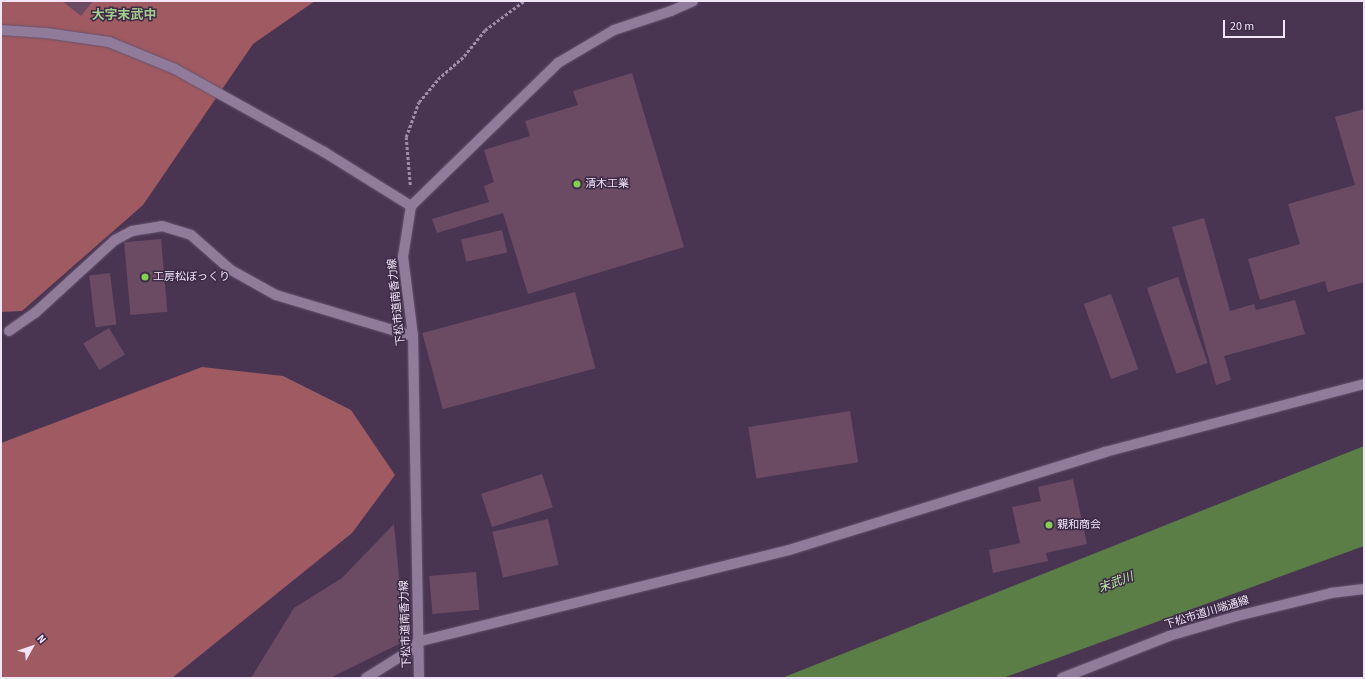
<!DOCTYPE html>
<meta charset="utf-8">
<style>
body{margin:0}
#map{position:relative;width:1365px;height:679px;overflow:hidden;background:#493552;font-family:"Source Sans 3","Noto Sans JP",sans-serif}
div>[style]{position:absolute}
.forest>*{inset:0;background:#a05a61}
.water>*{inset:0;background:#5b7e46}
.building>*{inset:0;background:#6a4b63;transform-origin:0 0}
.path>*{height:2.5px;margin-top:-1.25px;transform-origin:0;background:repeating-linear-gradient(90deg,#9e8fa6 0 3px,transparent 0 5px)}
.roads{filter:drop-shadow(0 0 1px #65546d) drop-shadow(0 0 1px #65546d)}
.street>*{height:10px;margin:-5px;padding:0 5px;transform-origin:5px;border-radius:5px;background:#917b9b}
.dots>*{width:11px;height:11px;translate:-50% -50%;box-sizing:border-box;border:2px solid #3e2b47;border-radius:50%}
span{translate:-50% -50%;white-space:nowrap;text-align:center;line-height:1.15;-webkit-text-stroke:3px #3e2b47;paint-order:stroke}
.poi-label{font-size:11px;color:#f1e5f7}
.left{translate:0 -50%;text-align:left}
.street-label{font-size:11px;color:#f1e5f7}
.water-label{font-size:12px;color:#bcf19e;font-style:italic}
.quarter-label{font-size:13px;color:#a3cd8c;font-weight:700}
.frame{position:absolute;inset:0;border:2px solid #f1e5f7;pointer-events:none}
.north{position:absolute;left:12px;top:627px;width:40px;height:40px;-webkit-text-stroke:3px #3e2b47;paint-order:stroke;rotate:50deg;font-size:11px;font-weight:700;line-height:16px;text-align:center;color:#f1e5f7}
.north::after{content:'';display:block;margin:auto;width:14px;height:18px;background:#f1e5f7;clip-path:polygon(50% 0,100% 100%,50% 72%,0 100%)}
.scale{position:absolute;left:1223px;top:20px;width:62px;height:18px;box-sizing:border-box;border:2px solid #f1e5f7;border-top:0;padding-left:5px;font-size:12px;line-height:14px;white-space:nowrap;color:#f1e5f7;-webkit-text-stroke:3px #3e2b47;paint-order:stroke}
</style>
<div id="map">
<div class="forest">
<div style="clip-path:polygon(1px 1px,315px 1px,253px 44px,143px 205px,22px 311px,1px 312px)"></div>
<div style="clip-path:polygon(202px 367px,283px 376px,351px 410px,395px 475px,352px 533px,172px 678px,1px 678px,1px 443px)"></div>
</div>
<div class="water">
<div style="clip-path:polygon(1364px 446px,1364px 546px,1003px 678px,782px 678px)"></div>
</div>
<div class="building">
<div style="clip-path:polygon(62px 1px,93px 1px,81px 16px)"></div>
<div style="clip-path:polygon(632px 73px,684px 247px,528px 294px,503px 213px,437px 233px,432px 219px,489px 202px,484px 186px,494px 182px,484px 150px,530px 136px,525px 121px,578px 105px,573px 91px)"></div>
<div style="clip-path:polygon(1364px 109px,1364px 282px,1328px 292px,1325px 281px,1260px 300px,1248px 259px,1300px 244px,1288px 204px,1355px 185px,1335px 117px)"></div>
<div style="clip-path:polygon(1204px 218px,1230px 311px,1254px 304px,1256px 310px,1295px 300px,1305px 334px,1224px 356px,1231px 380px,1216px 385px,1172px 227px)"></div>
<div style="left:502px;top:230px;width:23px;height:42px;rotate:77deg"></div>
<div style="left:161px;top:239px;width:73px;height:37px;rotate:85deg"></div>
<div style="left:110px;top:273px;width:52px;height:21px;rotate:83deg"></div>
<div style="left:1178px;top:277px;width:91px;height:33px;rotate:71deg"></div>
<div style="left:575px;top:292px;width:79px;height:158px;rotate:75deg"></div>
<div style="left:1111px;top:294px;width:80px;height:29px;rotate:70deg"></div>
<div style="left:109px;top:328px;width:31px;height:30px;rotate:59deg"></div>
<div style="left:850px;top:411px;width:52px;height:103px;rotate:81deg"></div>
<div style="left:542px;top:474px;width:35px;height:64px;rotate:72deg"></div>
<div style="clip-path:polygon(1073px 479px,1087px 544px,1046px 553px,1048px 561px,993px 573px,989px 550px,1020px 543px,1012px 507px,1041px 501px,1038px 487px)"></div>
<div style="left:548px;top:519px;width:47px;height:57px;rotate:77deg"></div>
<div style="clip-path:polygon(394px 524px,405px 641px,330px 678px,251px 678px,294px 608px,342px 578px)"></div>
<div style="left:476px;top:572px;width:38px;height:47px;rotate:85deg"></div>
</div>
<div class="path">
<div style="left:410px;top:185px;width:48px;rotate:-94.8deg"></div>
<div style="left:406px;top:137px;width:37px;rotate:-70deg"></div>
<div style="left:419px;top:102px;width:30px;rotate:-50deg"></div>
<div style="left:438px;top:79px;width:35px;rotate:-41deg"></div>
<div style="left:464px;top:56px;width:33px;rotate:-51deg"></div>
<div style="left:485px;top:30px;width:49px;rotate:-36.6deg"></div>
</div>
<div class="roads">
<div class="street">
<div style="left:1px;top:30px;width:45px;rotate:3.8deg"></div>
<div style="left:46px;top:33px;width:64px;rotate:8.1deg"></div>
<div style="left:109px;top:42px;width:71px;rotate:22.2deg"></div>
<div style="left:175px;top:69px;width:171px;rotate:29.1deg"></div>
<div style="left:324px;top:152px;width:102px;rotate:31.8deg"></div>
<div style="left:9px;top:331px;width:32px;rotate:-35deg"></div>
<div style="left:35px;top:313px;width:108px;rotate:-42.4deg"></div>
<div style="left:115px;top:240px;width:19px;rotate:-28deg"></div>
<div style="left:132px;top:231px;width:30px;rotate:-9deg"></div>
<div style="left:162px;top:226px;width:30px;rotate:17deg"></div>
<div style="left:191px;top:235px;width:53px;rotate:41.2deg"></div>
<div style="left:231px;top:270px;width:51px;rotate:29.1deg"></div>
<div style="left:276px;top:295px;width:143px;rotate:16.7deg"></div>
<div style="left:417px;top:642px;width:383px;rotate:-13.9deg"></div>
<div style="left:789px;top:550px;width:331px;rotate:-17.2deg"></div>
<div style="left:1105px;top:452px;width:268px;rotate:-14.7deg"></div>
<div style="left:366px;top:678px;width:60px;rotate:-32.1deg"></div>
<div style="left:419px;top:678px;width:342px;rotate:-91deg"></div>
<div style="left:413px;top:336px;width:80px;rotate:-97.2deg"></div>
<div style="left:403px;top:257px;width:52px;rotate:-81.1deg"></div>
<div style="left:411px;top:206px;width:205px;rotate:-44.2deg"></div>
<div style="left:558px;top:63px;width:65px;rotate:-30.5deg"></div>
<div style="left:614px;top:30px;width:60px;rotate:-18.4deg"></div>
<div style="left:671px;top:11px;width:24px;rotate:-24deg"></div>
<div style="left:1062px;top:678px;width:115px;rotate:-21.4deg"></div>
<div style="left:1169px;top:636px;width:71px;rotate:-16.4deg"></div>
<div style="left:1237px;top:616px;width:97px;rotate:-13.7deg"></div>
<div style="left:1331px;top:593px;width:33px;rotate:-7deg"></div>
</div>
</div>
<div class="dots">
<div style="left:577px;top:184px;background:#83d04f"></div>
<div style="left:145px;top:277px;background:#83d04f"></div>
<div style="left:1049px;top:525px;background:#83d04f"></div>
</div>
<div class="poi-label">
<span class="left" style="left:585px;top:184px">清木工業</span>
<span class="left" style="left:153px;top:277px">工房松ぼっくり</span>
<span class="left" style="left:1057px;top:525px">親和商会</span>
</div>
<div class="street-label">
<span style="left:397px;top:302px;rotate:-96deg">下松市道南香力線</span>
<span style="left:1207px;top:613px;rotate:-17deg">下松市道川端通線</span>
<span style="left:406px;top:624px;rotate:-92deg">下松市道南香力線</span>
</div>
<div class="water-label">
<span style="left:1116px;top:583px;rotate:-21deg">末武川</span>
</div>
<div class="quarter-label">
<span style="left:124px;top:15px">大字末武中</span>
</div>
<div class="frame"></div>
<div class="north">N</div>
<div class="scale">20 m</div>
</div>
